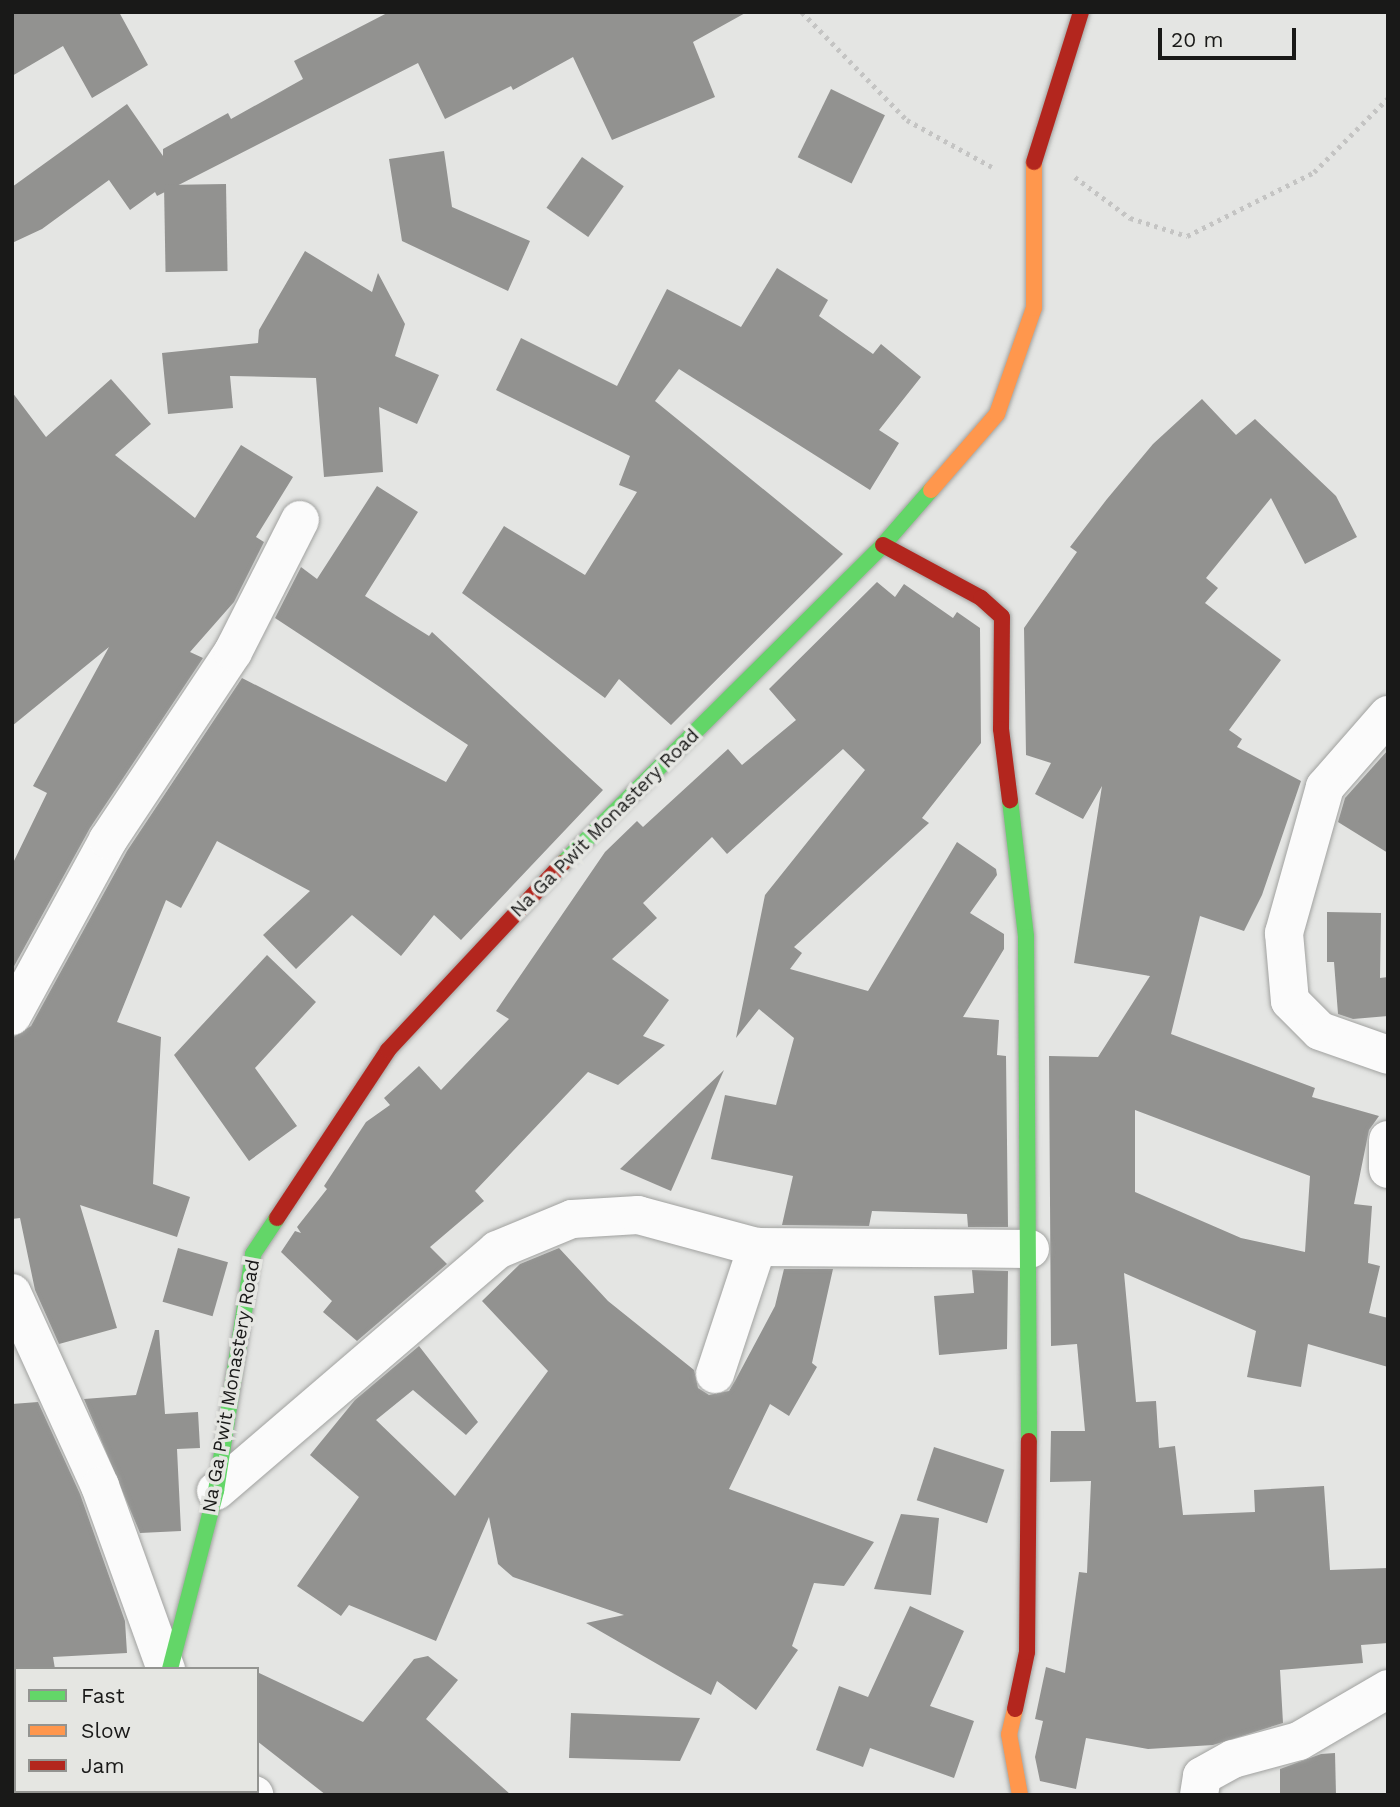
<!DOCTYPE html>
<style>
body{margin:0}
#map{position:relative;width:1400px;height:1807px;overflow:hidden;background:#e4e5e3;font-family:"Work Sans",sans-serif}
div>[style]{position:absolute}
.building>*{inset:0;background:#929290;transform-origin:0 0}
.path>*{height:4.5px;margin-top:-2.25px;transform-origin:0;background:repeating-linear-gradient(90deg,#c4c4c3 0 3.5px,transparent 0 8.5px)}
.roads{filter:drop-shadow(0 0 2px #a1a2a0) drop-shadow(0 0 2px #a1a2a0)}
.street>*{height:38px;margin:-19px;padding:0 19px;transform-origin:19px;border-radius:19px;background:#fbfbfb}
.fast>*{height:16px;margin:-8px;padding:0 8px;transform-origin:8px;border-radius:8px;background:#63d668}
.slow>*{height:16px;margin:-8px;padding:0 8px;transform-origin:8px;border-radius:8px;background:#ff974d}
.jam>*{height:16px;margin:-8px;padding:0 8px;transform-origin:8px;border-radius:8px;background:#b3261e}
span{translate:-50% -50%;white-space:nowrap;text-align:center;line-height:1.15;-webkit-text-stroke:7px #e5e6e2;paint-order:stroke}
.street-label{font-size:19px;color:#191918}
.frame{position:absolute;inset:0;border:14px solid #191918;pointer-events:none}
.legend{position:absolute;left:14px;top:1667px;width:245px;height:126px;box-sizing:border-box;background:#e5e6e2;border:2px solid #939491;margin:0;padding:9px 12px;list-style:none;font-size:21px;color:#191918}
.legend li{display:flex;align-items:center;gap:14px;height:35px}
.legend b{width:35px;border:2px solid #939491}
.scale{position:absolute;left:1158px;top:28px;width:138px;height:32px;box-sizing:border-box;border:4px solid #191918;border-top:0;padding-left:9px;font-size:21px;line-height:24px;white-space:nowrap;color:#191918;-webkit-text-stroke:5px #e5e6e2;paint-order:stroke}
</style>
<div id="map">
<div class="building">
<div style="clip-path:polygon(12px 12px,119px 12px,148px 65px,92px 98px,63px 46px,12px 76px)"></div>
<div style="clip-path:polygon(389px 12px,747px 12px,693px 42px,715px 97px,612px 140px,573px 57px,513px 90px,511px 86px,445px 119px,418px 63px,157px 196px,155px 192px,130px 210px,109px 180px,42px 229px,12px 243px,12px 187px,127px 104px,163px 156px,163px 149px,228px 113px,231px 119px,303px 79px,294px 61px)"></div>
<div style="left:831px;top:89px;width:60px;height:76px;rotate:26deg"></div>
<div style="clip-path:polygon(444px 151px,452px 207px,530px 241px,508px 291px,402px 241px,389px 159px)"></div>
<div style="left:582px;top:157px;width:51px;height:62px;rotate:35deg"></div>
<div style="left:226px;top:184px;width:87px;height:62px;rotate:89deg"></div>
<div style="clip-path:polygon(305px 251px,372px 292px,378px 273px,405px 324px,395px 356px,439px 375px,417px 424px,379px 407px,383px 472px,324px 477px,316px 378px,230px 376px,233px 408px,168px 414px,162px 353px,258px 343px,259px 330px)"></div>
<div style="clip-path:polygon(777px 268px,828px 300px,819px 316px,873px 354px,881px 344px,921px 377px,879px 430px,899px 443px,870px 490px,679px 369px,655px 401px,843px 554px,671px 725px,619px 679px,605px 698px,462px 593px,504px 526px,585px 575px,637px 492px,619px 485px,630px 456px,496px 390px,521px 338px,617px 386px,667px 289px,741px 327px)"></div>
<div style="clip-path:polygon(111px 379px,151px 424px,115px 455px,195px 518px,241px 445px,293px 477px,256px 537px,264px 542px,234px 602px,190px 652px,203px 658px,90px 828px,12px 970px,12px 865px,47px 793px,33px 786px,109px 647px,12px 726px,12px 392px,46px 437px)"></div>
<div style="clip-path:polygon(evenodd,1202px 399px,1236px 435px,1255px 419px,1336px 496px,1357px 537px,1305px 564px,1271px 498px,1206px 578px,1218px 588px,1205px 603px,1281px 660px,1229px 730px,1242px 739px,1237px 747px,1301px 781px,1262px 895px,1244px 931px,1200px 916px,1171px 1034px,1315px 1088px,1312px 1097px,1379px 1116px,1369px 1130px,1354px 1204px,1372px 1206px,1368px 1263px,1380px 1266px,1369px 1313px,1388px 1318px,1388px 1367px,1308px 1344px,1301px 1387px,1247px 1377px,1256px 1331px,1124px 1273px,1136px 1402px,1156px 1401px,1159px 1448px,1175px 1446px,1183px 1515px,1255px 1512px,1254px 1490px,1324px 1486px,1330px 1570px,1388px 1568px,1388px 1643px,1361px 1645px,1363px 1663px,1280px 1670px,1283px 1723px,1213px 1745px,1148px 1749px,1086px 1738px,1076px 1789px,1040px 1781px,1035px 1757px,1043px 1721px,1035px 1719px,1046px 1667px,1065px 1673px,1079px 1572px,1087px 1573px,1091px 1481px,1050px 1482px,1051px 1431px,1085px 1431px,1077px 1344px,1051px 1346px,1049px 1056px,1098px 1057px,1150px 976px,1074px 963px,1102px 786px,1083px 819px,1035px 794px,1051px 763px,1026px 755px,1024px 628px,1077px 552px,1070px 547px,1107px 499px,1153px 444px,1202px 399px,1135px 1110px,1310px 1176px,1305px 1252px,1241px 1238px,1135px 1192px,1135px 1110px)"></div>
<div style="clip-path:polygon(377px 486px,418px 512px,365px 596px,429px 636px,432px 632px,603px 790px,461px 940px,434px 915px,401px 956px,352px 915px,296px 969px,263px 935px,310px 891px,217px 841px,181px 908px,166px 900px,117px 1022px,161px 1037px,153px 1184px,190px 1197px,177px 1237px,80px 1205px,117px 1328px,59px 1344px,35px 1290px,20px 1218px,12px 1219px,12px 1038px,31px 1026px,127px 851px,242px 678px,446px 782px,468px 745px,275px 618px,301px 567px,317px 579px)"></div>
<div style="clip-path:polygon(877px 582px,895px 597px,904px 584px,953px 618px,957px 612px,980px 628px,981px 743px,922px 818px,929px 823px,794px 947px,802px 953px,790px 969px,868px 991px,957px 842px,996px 869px,997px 875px,970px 913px,1004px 934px,1004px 949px,963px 1017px,999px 1020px,997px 1055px,1006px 1056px,1008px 1227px,968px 1227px,967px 1214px,872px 1211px,869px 1226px,782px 1225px,793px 1176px,711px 1159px,725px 1095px,776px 1105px,794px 1038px,759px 1009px,736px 1038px,765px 895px,865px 770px,843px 749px,727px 854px,712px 837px,643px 903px,657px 918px,612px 959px,669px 1000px,643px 1036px,665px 1045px,618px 1085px,588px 1072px,475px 1191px,484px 1201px,430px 1247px,447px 1264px,357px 1341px,323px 1312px,332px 1301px,281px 1252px,295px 1231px,301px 1233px,297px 1227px,327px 1189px,324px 1186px,366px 1122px,390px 1105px,384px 1098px,419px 1066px,441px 1090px,509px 1019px,496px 1011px,605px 852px,637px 821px,643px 827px,728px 749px,742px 765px,796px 720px,769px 689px)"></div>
<div style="clip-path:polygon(1388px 750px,1388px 853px,1338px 822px,1345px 798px)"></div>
<div style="clip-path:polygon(1327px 912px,1381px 913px,1380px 978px,1388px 977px,1388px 1016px,1353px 1019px,1338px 1014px,1334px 962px,1327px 962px)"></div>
<div style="clip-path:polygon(267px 955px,316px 1002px,255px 1068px,297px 1126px,249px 1161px,174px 1055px)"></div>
<div style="clip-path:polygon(724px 1070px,671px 1191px,620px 1169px)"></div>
<div style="left:178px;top:1248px;width:52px;height:56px;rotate:16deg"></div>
<div style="clip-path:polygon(559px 1248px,608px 1301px,694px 1370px,698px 1388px,709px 1395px,729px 1391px,735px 1381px,775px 1306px,784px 1269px,833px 1269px,812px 1363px,817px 1367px,789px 1416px,770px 1404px,729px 1489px,874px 1542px,844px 1586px,814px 1583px,792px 1646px,798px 1650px,756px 1710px,717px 1681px,711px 1695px,586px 1623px,624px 1615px,513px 1577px,498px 1564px,489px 1517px,436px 1641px,349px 1605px,341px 1616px,297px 1586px,359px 1497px,310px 1455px,355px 1400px,419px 1346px,478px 1422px,466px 1435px,413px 1390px,376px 1420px,455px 1496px,548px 1371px,482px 1301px,520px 1264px)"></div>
<div style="clip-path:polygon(972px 1270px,1008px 1271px,1007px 1349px,939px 1355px,934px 1296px,974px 1293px)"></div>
<div style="clip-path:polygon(155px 1330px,159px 1330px,165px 1414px,198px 1412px,200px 1448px,177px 1449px,181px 1531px,140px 1533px,84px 1399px,136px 1395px)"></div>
<div style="clip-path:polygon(38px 1402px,80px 1494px,125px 1621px,127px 1653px,53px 1657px,55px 1669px,12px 1669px,12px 1404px)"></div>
<div style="left:934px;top:1447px;width:74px;height:56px;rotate:18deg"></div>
<div style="clip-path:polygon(901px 1514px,939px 1518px,931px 1595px,874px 1589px)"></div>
<div style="clip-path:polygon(910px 1606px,964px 1631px,930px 1706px,974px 1721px,954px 1778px,870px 1748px,863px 1767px,816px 1750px,839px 1686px,868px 1697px)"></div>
<div style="clip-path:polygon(428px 1656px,458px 1680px,426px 1719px,511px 1795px,326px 1795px,257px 1741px,257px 1672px,363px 1722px,414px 1659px)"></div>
<div style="clip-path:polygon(571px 1713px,700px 1718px,680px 1761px,569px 1758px)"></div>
<div style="clip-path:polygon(1335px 1753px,1336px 1795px,1280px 1795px,1280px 1769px,1321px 1754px)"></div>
</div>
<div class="path">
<div style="left:802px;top:12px;width:151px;rotate:45.8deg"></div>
<div style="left:907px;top:120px;width:97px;rotate:28.9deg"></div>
<div style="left:1075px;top:177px;width:69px;rotate:36.7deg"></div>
<div style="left:1130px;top:218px;width:60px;rotate:17.5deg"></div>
<div style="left:1187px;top:236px;width:142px;rotate:-26.7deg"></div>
<div style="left:1314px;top:172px;width:105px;rotate:-45deg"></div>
</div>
<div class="roads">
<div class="street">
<div style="left:1388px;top:715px;width:96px;rotate:131.2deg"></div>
<div style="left:1325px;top:787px;width:152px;rotate:105.7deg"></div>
<div style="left:1284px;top:933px;width:68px;rotate:85deg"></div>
<div style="left:1290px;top:1001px;width:42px;rotate:45deg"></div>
<div style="left:1320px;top:1031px;width:72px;rotate:19.4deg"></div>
<div style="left:12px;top:1016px;width:200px;rotate:-61.4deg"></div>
<div style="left:108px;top:840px;width:226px;rotate:-56.4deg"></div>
<div style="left:233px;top:652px;width:148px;rotate:-63.1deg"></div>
<div style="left:1388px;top:1140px;width:29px;rotate:90deg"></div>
<div style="left:12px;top:1293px;width:212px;rotate:65.5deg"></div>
<div style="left:100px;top:1486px;width:195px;rotate:70.2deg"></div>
<div style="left:715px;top:1374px;width:134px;rotate:-71.7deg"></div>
<div style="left:216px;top:1491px;width:370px;rotate:-40.6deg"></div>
<div style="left:497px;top:1250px;width:81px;rotate:-22.5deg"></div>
<div style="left:572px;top:1219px;width:66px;rotate:-3.5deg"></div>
<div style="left:638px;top:1215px;width:123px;rotate:15.1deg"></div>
<div style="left:757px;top:1247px;width:273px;rotate:0.4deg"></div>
<div style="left:242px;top:1791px;width:13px;rotate:18deg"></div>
<div style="left:147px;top:1795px;width:4px;rotate:-76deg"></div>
<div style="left:1199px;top:1795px;width:19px;rotate:-81deg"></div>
<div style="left:1202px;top:1776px;width:35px;rotate:-29deg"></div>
<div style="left:1233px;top:1759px;width:68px;rotate:-15.3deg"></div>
<div style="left:1299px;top:1741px;width:103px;rotate:-30.3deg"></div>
</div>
<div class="fast">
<div style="left:1010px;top:800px;width:138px;rotate:83.3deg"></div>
<div style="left:1026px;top:937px;width:504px;rotate:89.66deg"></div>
<div style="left:563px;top:863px;width:451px;rotate:-44.8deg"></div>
<div style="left:883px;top:545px;width:73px;rotate:-48.9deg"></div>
<div style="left:170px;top:1669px;width:184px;rotate:-75.5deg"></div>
<div style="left:216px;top:1491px;width:240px;rotate:-81.1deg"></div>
<div style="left:253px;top:1254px;width:43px;rotate:-56.3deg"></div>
</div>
<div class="slow">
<div style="left:931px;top:490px;width:101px;rotate:-49deg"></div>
<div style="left:997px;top:414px;width:112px;rotate:-70.8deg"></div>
<div style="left:1034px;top:308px;width:146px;rotate:-90deg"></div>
<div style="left:1015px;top:1709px;width:26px;rotate:103deg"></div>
<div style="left:1009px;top:1734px;width:62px;rotate:79.8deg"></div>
</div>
<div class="jam">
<div style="left:1034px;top:162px;width:157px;rotate:-72.6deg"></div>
<div style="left:883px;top:545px;width:111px;rotate:28.4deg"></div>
<div style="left:981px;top:598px;width:28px;rotate:42deg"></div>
<div style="left:1002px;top:617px;width:112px;rotate:90.5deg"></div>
<div style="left:1001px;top:729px;width:72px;rotate:82.8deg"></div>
<div style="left:277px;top:1218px;width:201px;rotate:-56.5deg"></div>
<div style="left:388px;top:1050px;width:256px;rotate:-46.9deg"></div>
<div style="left:1015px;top:1709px;width:58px;rotate:-78.1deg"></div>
<div style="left:1027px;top:1652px;width:211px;rotate:-89.5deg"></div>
</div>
</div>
<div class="street-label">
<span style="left:605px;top:823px;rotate:-45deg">Na Ga Pwit Monastery Road</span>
<span style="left:231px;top:1386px;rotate:-80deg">Na Ga Pwit Monastery Road</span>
</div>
<div class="frame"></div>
<ul class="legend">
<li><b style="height:9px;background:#63d668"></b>Fast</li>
<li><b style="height:9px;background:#ff974d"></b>Slow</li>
<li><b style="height:9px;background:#b3261e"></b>Jam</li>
</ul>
<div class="scale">20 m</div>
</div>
